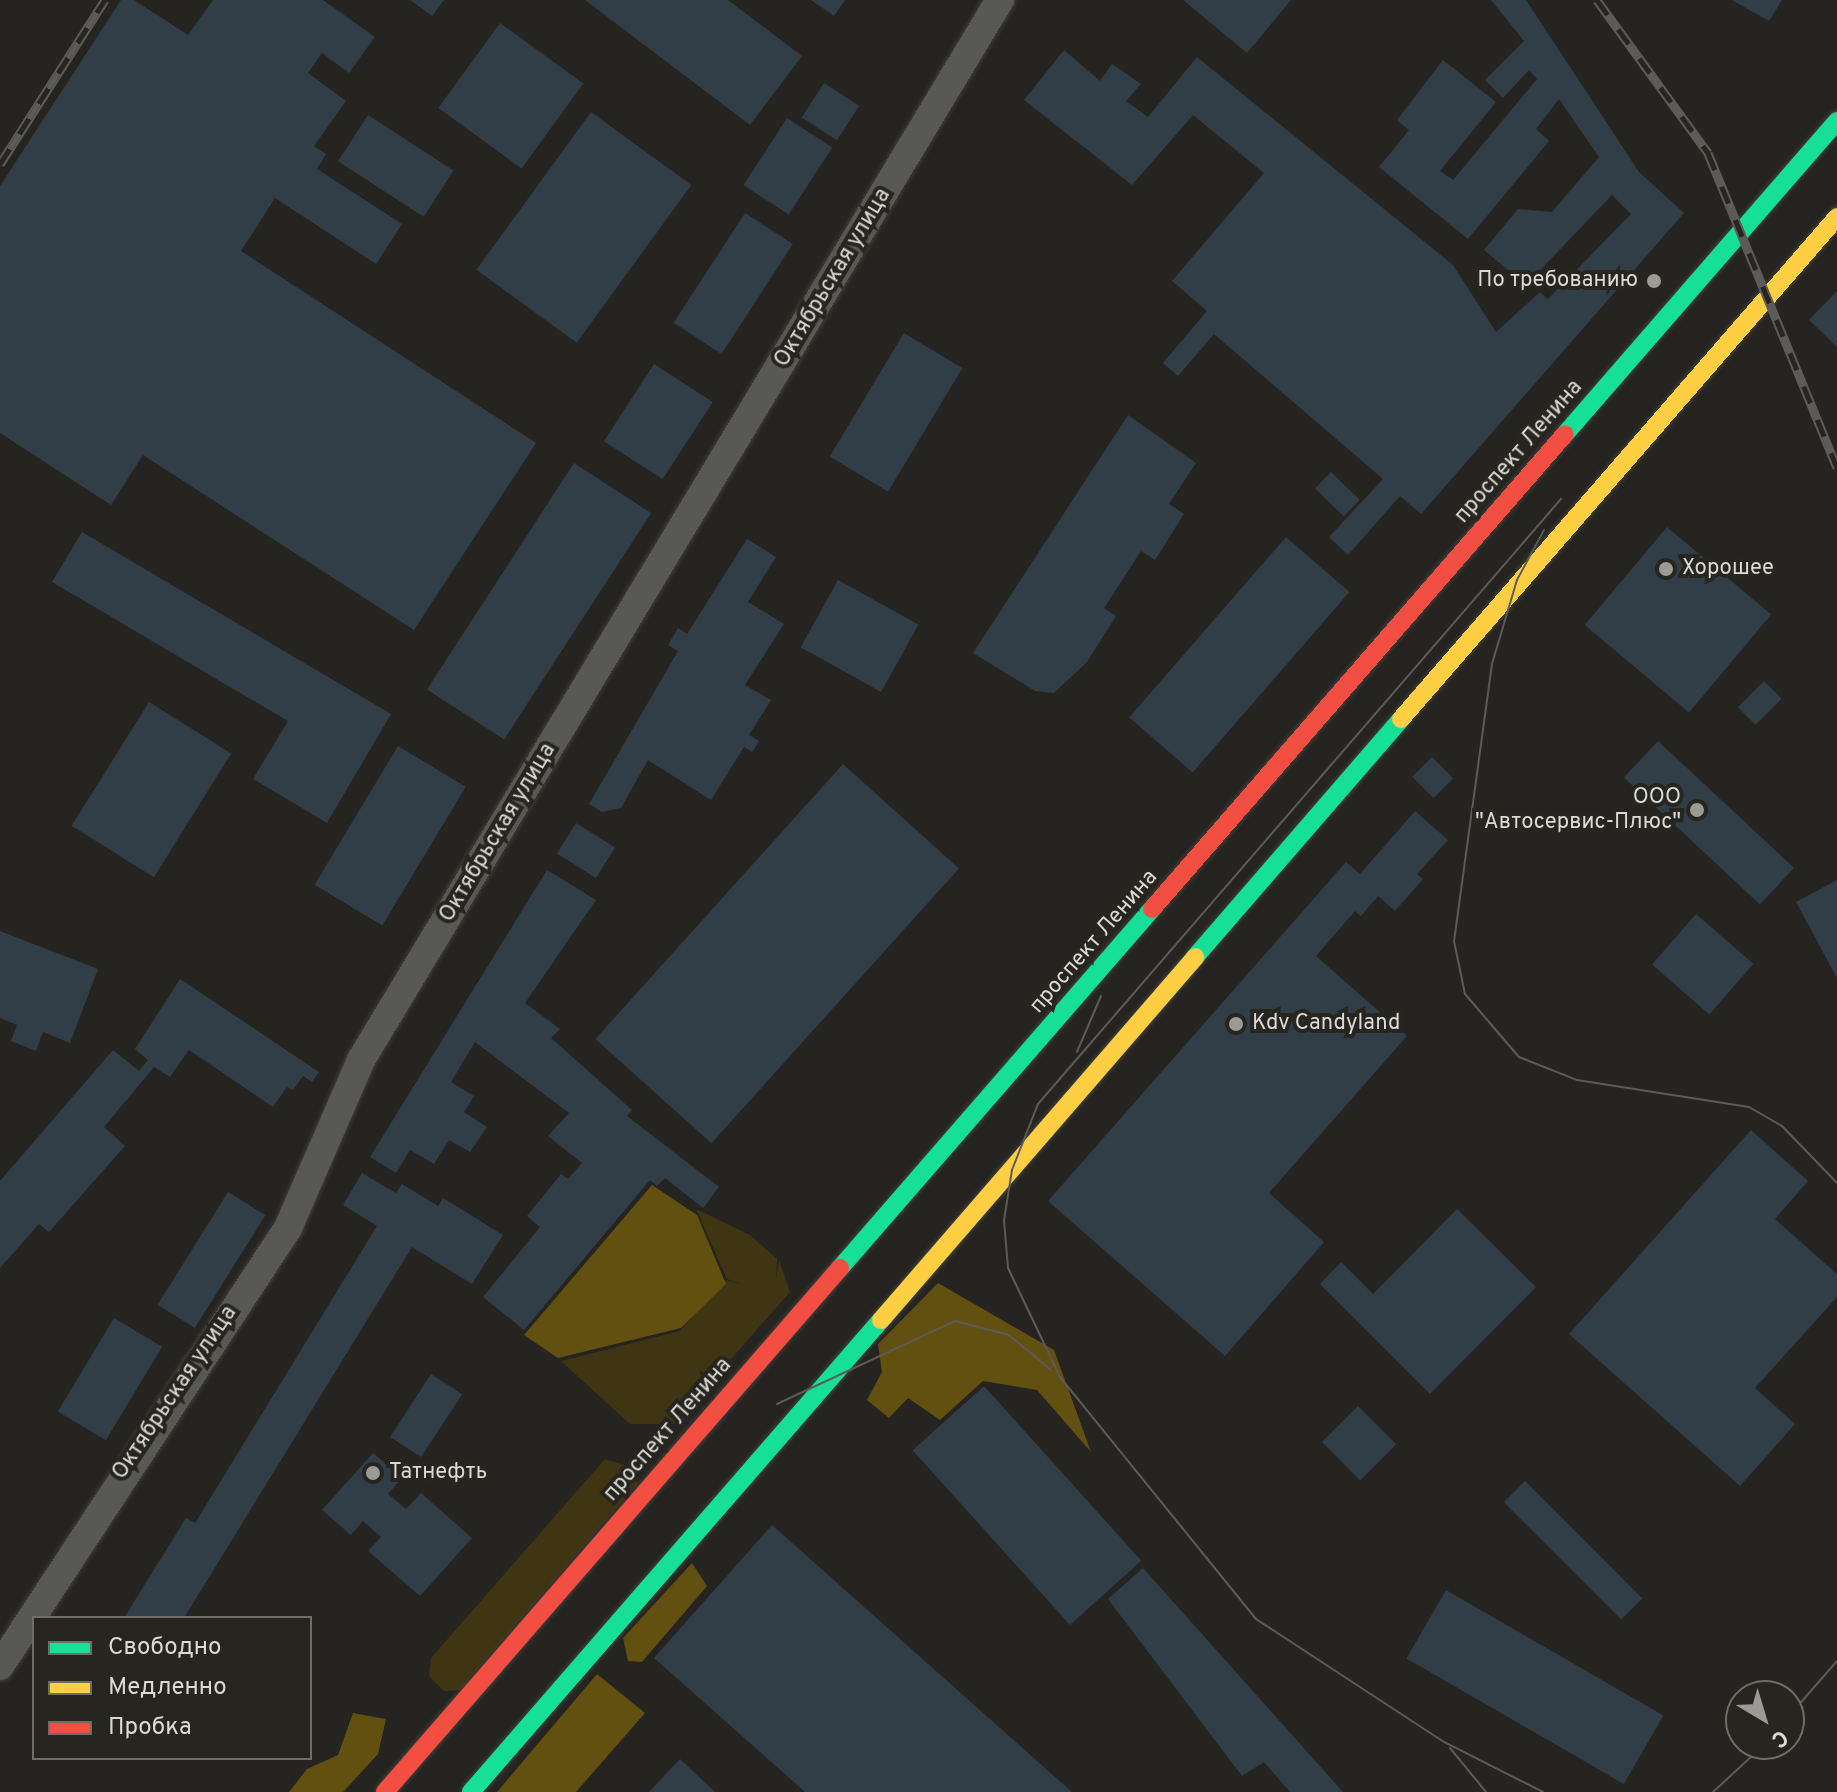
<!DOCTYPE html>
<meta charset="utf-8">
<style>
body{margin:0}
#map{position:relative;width:1837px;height:1792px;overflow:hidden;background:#252420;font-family:Overpass,sans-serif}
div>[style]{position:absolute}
.green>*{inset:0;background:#403512}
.forest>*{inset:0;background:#615010}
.building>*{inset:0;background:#313e47;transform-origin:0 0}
.roads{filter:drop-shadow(0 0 2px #3f3e3b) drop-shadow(0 0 2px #3f3e3b)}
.street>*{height:28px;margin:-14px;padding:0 14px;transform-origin:14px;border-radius:14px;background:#585854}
.fast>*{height:18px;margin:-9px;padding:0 9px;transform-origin:9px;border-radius:9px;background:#16e098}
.slow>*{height:18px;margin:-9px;padding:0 9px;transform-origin:9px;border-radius:9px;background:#ffcf43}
.jam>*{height:18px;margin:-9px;padding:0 9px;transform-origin:9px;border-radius:9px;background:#f24e42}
.tram>*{height:2px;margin:-1px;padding:0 1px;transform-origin:1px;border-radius:1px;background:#5c5b59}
.rail>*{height:9px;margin-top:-4.5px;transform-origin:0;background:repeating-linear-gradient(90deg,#26251f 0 18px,#5c5b59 0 36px);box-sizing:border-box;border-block:2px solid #5c5b59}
.dots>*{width:22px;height:22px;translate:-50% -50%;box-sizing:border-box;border:4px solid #26251f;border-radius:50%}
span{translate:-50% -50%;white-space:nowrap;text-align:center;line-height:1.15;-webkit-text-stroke:8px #26251f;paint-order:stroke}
.street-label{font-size:22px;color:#dbdad6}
.poi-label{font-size:22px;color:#dbdad6}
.right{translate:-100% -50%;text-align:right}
.left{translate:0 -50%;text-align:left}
.legend{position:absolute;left:32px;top:1616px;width:280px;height:144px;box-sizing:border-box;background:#26251f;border:2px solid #6e6d68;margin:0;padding:10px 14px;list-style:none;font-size:24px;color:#dbdad6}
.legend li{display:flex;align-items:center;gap:16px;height:40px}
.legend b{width:40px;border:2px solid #6e6d68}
.north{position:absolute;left:1725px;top:1680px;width:80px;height:80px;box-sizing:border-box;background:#26251f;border:2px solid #6e6d68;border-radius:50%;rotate:142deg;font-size:22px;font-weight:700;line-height:32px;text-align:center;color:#dbdad6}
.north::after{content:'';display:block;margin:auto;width:28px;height:36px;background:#9b9a96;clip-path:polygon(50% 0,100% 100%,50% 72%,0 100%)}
</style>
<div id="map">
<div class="green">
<div style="clip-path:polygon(696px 1209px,750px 1235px,777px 1259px,776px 1279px,779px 1260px,790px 1292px,674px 1424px,630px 1424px,561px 1361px,680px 1331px,725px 1280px,744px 1285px,727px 1279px)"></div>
<div style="clip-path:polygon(605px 1459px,628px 1466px,638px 1483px,460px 1690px,444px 1691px,429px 1676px,431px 1658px)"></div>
</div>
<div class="forest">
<div style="clip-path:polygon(652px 1185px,697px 1215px,726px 1284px,681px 1328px,558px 1358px,524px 1335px)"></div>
<div style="clip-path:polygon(938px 1283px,1054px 1350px,1091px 1452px,1037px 1390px,983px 1381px,940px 1420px,908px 1398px,889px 1418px,867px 1400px,882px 1372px,878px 1344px)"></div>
<div style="clip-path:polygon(692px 1563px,707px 1586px,642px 1662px,628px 1661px,623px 1638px)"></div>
<div style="clip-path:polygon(597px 1674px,645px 1713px,576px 1792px,497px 1792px)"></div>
<div style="clip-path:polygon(353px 1713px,386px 1719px,378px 1754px,343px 1792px,289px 1792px,307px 1769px,338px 1755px)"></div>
</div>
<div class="building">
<div style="clip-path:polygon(121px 0,134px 0,188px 35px,213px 0,323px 0,375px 37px,349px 73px,322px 53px,308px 73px,346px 101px,314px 146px,326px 154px,317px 169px,402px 224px,376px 264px,275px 198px,241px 251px,536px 443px,414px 630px,143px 455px,111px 505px,0 433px,0 186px)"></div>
<div style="clip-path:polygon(410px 0,444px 0,432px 16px)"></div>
<div style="clip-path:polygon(585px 0,728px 0,802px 56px,750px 125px)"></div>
<div style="clip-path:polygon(811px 0,845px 0,834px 16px)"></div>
<div style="clip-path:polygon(1183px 0,1291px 0,1247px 53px)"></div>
<div style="clip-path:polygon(1491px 0,1526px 0,1639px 172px,1684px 213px,1421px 514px,1400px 496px,1348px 555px,1329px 537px,1383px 479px,1214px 334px,1178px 376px,1163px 363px,1207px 311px,1172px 281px,1264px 173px,1193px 115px,1132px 185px,1024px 100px,1064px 50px,1100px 81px,1112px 64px,1141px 84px,1126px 101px,1148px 117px,1197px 57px,1453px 265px,1496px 332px,1540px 292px,1548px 299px,1631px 214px,1612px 195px,1526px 285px,1484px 250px,1518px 209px,1552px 212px,1599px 157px,1559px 99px,1536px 129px,1549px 141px,1468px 239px,1379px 167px,1409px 130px,1397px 120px,1443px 60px,1496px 102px,1440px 171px,1453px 180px,1537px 79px,1529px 70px,1503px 98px,1485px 80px,1524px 41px)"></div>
<div style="clip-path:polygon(1732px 0,1782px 0,1769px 21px)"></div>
<div style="left:500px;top:23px;width:103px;height:105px;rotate:36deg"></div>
<div style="left:824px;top:83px;width:42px;height:41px;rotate:33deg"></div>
<div style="left:591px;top:112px;width:124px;height:195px;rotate:36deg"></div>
<div style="left:368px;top:115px;width:102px;height:55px;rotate:33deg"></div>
<div style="left:787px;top:118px;width:54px;height:80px;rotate:33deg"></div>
<div style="left:745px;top:213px;width:57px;height:131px;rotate:33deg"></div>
<div style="clip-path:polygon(1837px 291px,1837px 347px,1809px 320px)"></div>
<div style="left:904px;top:333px;width:68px;height:144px;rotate:31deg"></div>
<div style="left:654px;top:364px;width:70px;height:92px;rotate:33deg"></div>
<div style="clip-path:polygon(1128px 415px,1196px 463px,1169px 504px,1184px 514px,1155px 560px,1141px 551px,1104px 608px,1116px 616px,1087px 662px,1054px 693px,1035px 691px,973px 653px)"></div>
<div style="left:574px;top:463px;width:92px;height:270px;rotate:33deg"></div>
<div style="left:1331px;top:472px;width:40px;height:23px;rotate:44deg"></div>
<div style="left:1667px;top:527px;width:136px;height:128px;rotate:40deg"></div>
<div style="clip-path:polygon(82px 532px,391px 714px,327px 823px,253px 779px,288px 721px,52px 582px)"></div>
<div style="left:1286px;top:537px;width:84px;height:239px;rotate:41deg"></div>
<div style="clip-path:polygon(747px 539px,776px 557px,748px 602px,784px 624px,745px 685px,771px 700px,749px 735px,759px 741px,752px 752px,744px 747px,711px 800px,648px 760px,621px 808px,602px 812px,589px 804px,678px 651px,668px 645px,678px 628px,687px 634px)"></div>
<div style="left:838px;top:580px;width:92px;height:77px;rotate:29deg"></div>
<div style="left:1764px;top:681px;width:25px;height:37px;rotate:45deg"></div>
<div style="left:149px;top:702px;width:97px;height:146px;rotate:32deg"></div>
<div style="left:1658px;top:741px;width:186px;height:50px;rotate:43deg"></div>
<div style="left:398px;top:746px;width:79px;height:162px;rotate:31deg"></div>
<div style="left:1432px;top:757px;width:30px;height:28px;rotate:45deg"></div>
<div style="left:843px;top:764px;width:156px;height:370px;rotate:42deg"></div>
<div style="clip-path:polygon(1415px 811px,1448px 840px,1417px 874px,1423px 879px,1395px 911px,1378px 896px,1361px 916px,1355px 911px,1316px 956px,1407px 1036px,1269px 1193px,1324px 1242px,1225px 1356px,1048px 1201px,1346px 862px,1360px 874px)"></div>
<div style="left:576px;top:823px;width:46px;height:36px;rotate:32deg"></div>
<div style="clip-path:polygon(547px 870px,596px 900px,525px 1003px,560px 1029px,551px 1038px,632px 1110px,627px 1116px,719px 1187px,703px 1208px,665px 1178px,657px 1186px,650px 1180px,524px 1330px,483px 1297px,540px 1227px,527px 1216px,561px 1174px,568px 1179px,582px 1163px,548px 1136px,569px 1113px,475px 1042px,451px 1082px,474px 1096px,464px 1112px,487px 1127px,470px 1152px,449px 1140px,434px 1164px,410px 1150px,396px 1173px,370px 1157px)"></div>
<div style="clip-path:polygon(1837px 880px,1837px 978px,1796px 902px)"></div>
<div style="left:1696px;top:914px;width:76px;height:67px;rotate:41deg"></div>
<div style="clip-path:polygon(0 931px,98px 969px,70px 1043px,43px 1032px,36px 1051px,11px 1041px,17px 1025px,0 1018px)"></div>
<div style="clip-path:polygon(180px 979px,319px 1072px,312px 1082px,303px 1076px,293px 1090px,287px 1087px,273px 1107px,189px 1050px,170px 1077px,154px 1067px,104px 1127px,125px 1146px,49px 1232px,39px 1224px,0 1268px,0 1181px,113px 1050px,139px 1071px,148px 1060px,135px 1049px)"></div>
<div style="clip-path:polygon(1751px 1130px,1808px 1181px,1775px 1219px,1837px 1274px,1837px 1297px,1755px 1388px,1795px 1424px,1740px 1486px,1569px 1334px)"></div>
<div style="clip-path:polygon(362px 1173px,396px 1193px,402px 1184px,438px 1206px,443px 1198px,503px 1235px,472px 1284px,412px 1247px,184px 1618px,124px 1618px,186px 1518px,195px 1523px,377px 1226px,343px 1205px)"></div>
<div style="left:228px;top:1192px;width:44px;height:133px;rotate:32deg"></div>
<div style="clip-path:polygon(1457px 1209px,1536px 1287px,1430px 1394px,1320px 1284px,1341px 1262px,1373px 1294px)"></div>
<div style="left:114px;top:1318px;width:56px;height:109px;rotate:31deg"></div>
<div style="left:431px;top:1374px;width:37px;height:75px;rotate:33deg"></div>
<div style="left:984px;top:1386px;width:235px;height:96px;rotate:48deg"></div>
<div style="left:1358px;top:1406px;width:54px;height:51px;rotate:45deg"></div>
<div style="clip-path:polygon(373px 1453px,402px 1478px,388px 1494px,406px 1509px,421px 1493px,472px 1538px,420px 1596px,368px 1551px,381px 1537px,363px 1521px,351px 1535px,322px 1510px)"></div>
<div style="left:1525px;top:1481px;width:166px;height:30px;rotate:45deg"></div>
<div style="clip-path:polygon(772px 1525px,1072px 1792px,805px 1792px,654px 1658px)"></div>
<div style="clip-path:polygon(1143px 1568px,1343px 1792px,1290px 1792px,1264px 1762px,1242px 1776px,1108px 1599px)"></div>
<div style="left:1446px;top:1590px;width:251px;height:79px;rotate:30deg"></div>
<div style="clip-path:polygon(680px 1759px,715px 1792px,649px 1792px)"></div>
</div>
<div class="roads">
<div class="street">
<div style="left:0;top:1666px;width:524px;rotate:-56.67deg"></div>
<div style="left:288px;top:1228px;width:183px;rotate:-66.5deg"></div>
<div style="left:361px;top:1060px;width:1238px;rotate:-58.92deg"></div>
</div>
<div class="fast">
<div style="left:1565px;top:434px;width:415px;rotate:-49deg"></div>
<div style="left:1195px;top:957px;width:315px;rotate:-49.1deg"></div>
<div style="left:840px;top:1268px;width:476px;rotate:-49deg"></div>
<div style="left:471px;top:1792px;width:625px;rotate:-49.02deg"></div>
</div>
<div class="slow">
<div style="left:1401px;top:719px;width:665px;rotate:-49.02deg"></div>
<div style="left:881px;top:1320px;width:480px;rotate:-49.1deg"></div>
</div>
<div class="jam">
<div style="left:1152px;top:909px;width:629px;rotate:-48.99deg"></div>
<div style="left:385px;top:1792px;width:694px;rotate:-49.03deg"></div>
</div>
</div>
<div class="tram">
<div style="left:1544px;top:530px;width:57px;rotate:118.4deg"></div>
<div style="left:1517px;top:580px;width:88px;rotate:106.6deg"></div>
<div style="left:1492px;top:664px;width:280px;rotate:97.8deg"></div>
<div style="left:1454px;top:941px;width:54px;rotate:78.3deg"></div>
<div style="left:1465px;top:994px;width:83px;rotate:49.4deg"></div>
<div style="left:1519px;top:1057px;width:62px;rotate:21.6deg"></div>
<div style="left:1577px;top:1080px;width:174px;rotate:8.9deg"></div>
<div style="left:1749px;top:1107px;width:38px;rotate:30deg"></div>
<div style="left:1782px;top:1126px;width:79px;rotate:46deg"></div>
<div style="left:1077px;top:1052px;width:61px;rotate:-66.8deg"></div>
<div style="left:777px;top:1404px;width:196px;rotate:-25deg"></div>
<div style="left:955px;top:1321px;width:56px;rotate:14.5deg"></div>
<div style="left:1009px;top:1335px;width:55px;rotate:39.8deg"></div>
<div style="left:1789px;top:1716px;width:73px;rotate:-48.9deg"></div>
<div style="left:1450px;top:1748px;width:57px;rotate:50.7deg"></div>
<div style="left:1543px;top:1792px;width:111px;rotate:-153.2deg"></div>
<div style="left:1444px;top:1742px;width:225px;rotate:-146.8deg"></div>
<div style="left:1256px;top:1619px;width:311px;rotate:-129deg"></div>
<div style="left:1060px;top:1377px;width:121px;rotate:-115.5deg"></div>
<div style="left:1008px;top:1268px;width:48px;rotate:-94.8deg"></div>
<div style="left:1004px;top:1220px;width:51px;rotate:-80.9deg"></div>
<div style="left:1012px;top:1170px;width:71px;rotate:-68.5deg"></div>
<div style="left:1038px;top:1104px;width:800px;rotate:-49.16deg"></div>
<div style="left:1713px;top:1792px;width:71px;rotate:-42.7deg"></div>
</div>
<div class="rail">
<div style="left:1597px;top:0;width:189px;rotate:54deg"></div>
<div style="left:1708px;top:153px;width:340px;rotate:67.7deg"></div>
<div style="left:0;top:164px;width:195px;rotate:-57.4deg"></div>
</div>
<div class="dots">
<div style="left:1654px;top:281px;background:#9b9a96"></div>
<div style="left:1666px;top:569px;background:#9b9a96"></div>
<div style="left:1697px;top:810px;background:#9b9a96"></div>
<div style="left:1236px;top:1024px;background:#9b9a96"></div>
<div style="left:373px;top:1473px;background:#9b9a96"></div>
</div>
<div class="street-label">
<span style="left:833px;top:278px;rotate:-59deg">Октябрьская улица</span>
<span style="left:1519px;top:452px;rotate:-49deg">проспект Ленина</span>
<span style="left:498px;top:833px;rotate:-59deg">Октябрьская улица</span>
<span style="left:1094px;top:942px;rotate:-49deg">проспект Ленина</span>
<span style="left:175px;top:1393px;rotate:-56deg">Октябрьская улица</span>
<span style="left:668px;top:1430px;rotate:-49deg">проспект Ленина</span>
</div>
<div class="poi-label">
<span class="right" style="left:1638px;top:281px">По требованию</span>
<span class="left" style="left:1682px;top:569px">Хорошее</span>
<span class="right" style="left:1681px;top:810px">ООО<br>"Автосервис-Плюс"</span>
<span class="left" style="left:1252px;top:1024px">Kdv Candyland</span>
<span class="left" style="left:389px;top:1473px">Татнефть</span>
</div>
<ul class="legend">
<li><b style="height:10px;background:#16e098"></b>Свободно</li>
<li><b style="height:10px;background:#ffcf43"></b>Медленно</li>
<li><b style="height:10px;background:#f24e42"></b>Пробка</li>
</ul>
<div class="north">С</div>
</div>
